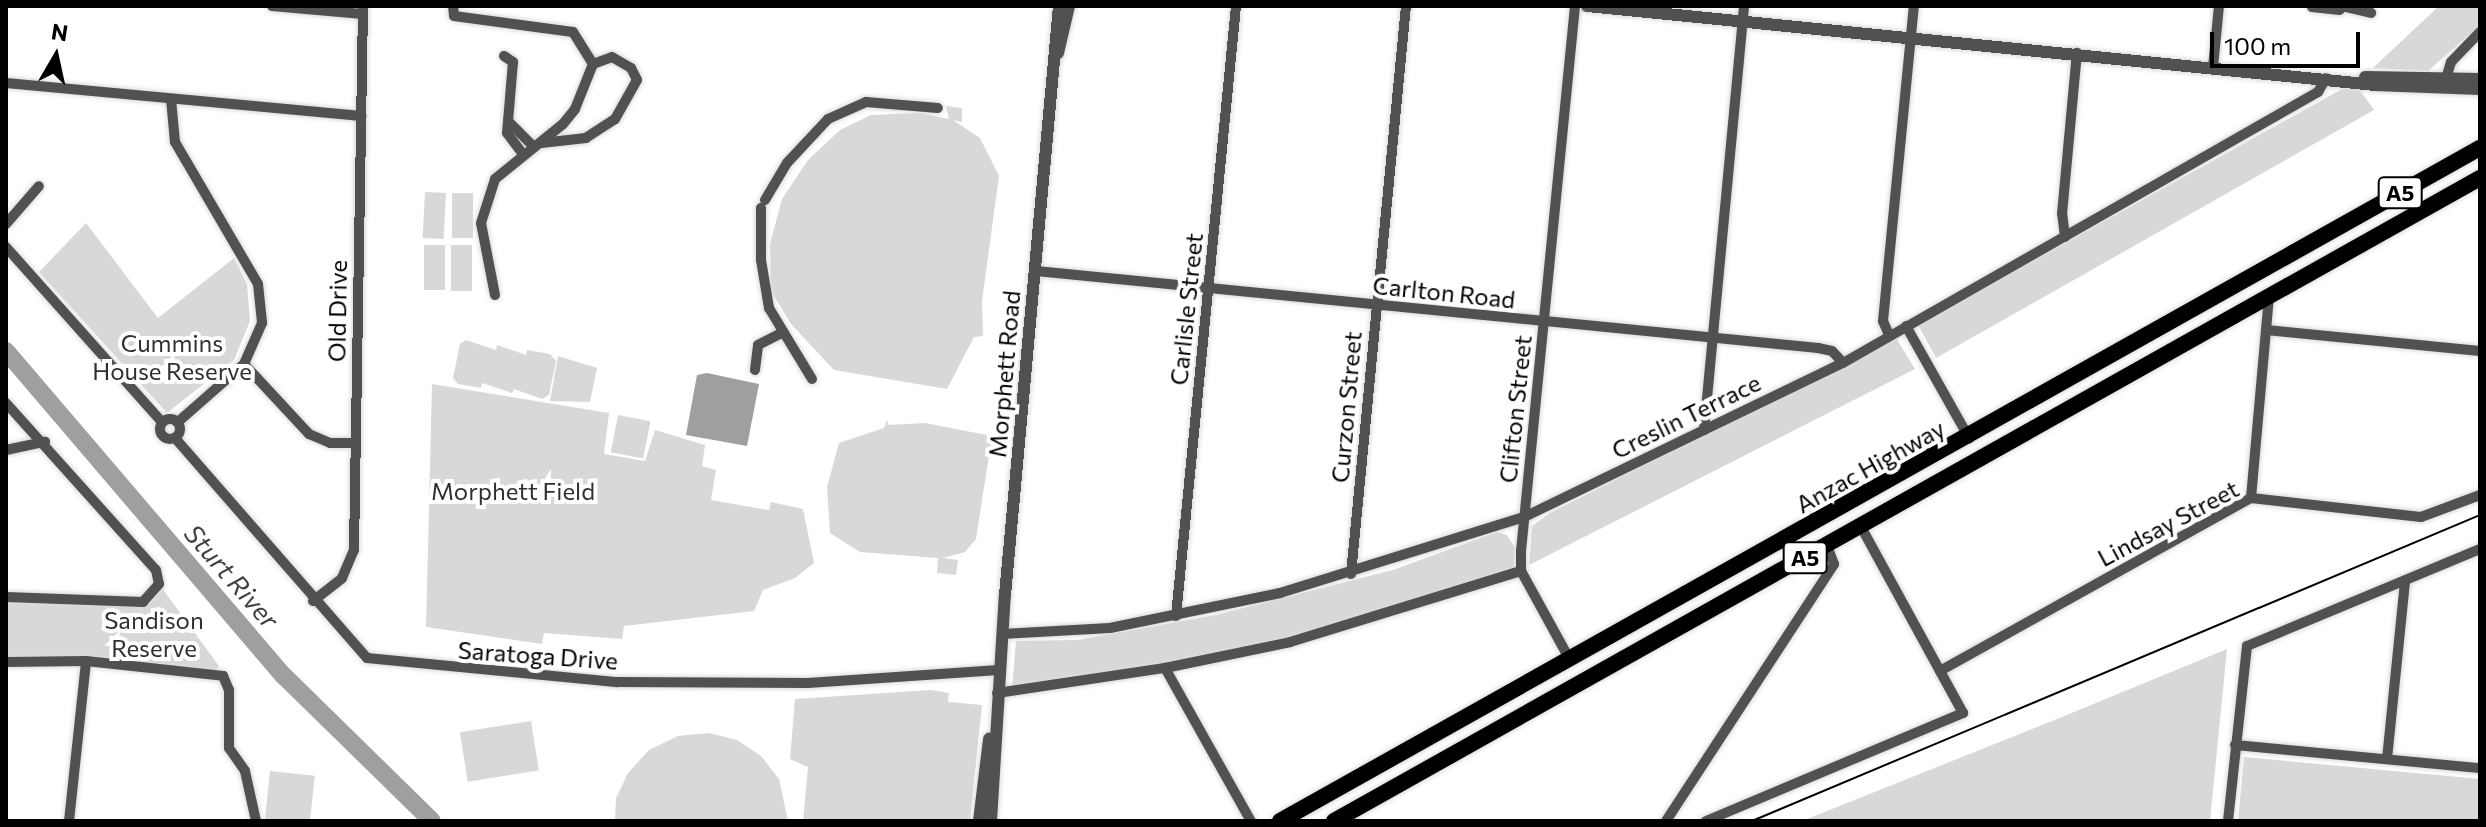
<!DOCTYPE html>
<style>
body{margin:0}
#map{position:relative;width:2486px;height:827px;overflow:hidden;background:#fff;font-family:Commissioner,sans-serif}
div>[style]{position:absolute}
.green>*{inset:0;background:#d8d8d8;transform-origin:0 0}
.water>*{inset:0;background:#9f9f9f}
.river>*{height:18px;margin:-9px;padding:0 9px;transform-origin:9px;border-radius:9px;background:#9f9f9f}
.roads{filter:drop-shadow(0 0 2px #dbdbdb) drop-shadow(0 0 2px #dbdbdb)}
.minor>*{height:10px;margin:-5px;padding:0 5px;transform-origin:5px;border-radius:5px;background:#515151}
.minor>.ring{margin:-5px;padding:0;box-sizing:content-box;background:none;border:10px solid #515151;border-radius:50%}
.tertiary>*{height:12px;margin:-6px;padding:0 6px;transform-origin:6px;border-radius:6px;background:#515151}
.trunk>*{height:16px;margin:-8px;padding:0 8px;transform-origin:8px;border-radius:8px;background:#000}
.tram>*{height:2px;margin:-1px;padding:0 1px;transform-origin:1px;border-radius:1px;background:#000}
span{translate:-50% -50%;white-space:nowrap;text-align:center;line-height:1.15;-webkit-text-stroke:8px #fff;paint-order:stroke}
.shield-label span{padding:2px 6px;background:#fff;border:2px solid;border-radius:6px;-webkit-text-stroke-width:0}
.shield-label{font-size:22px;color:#000;font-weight:700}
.street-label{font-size:24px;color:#000}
.park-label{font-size:24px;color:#2f2f2f}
.water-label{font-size:26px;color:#404040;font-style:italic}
.frame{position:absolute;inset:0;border:8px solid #000;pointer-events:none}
.north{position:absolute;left:16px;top:16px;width:80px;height:80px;-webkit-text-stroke:6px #fff;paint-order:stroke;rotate:9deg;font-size:22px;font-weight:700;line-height:32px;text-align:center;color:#000}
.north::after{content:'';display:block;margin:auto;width:28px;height:36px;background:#000;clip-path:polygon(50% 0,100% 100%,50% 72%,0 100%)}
.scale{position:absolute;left:2210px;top:32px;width:150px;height:36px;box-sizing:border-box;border:4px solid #000;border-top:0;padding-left:10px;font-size:24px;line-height:28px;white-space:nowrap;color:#000;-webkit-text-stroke:6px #fff;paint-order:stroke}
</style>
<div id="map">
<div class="green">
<div style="clip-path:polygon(2439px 6px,2480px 6px,2480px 25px,2428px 71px,2373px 68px)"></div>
<div style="clip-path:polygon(2342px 89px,2359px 89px,2374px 110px,1936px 358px,1918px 325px)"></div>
<div style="clip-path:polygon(946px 106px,962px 108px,962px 122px,953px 120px,980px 138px,999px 176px,982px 301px,983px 336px,974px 337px,947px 389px,834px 370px,791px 324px,771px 291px,770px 244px,782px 199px,808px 160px,840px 130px,871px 115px,920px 113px,949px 119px)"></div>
<div style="left:425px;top:192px;width:21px;height:46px;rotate:3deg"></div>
<div style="left:452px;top:193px;width:21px;height:45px"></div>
<div style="clip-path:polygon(86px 223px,158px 318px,234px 258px,247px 284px,250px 321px,234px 360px,167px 413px,39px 272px)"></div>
<div style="left:424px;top:245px;width:21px;height:45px"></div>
<div style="left:451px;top:245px;width:21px;height:46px"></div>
<div style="clip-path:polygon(1896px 338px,1915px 369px,1529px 565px,1532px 526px,1550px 513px)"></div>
<div style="clip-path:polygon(466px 340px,496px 350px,497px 345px,526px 355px,527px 350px,550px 354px,556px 361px,549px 395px,542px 399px,514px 389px,512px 393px,482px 383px,481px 388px,458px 384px,453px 378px,460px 344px)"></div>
<div style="clip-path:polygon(558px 356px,597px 368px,590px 402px,550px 401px)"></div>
<div style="clip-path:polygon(432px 384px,609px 413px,604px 454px,645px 461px,655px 430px,705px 445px,702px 466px,716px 470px,711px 500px,769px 510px,771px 502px,803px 509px,814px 563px,795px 578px,763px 590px,754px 611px,624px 626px,622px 639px,544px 633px,542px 644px,426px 627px)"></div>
<div style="left:618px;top:415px;width:33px;height:38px;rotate:11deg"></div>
<div style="clip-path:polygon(887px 420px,889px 425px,925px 423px,992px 436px,976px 539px,965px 552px,943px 558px,958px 560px,956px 575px,937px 573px,938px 558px,860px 552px,830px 533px,827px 487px,839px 443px,884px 428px)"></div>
<div style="clip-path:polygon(1497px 532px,1507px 535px,1515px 548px,1513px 571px,1313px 634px,1163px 665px,1012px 688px,1016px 641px,1077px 640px,1216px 615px,1393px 570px)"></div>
<div style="clip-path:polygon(159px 584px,219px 666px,214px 674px,86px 661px,6px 662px,6px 597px,143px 602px)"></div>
<div style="clip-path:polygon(2227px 649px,2210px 821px,1802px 821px,2057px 719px)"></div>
<div style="clip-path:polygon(931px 690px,949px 693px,948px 702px,982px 705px,970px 821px,803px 821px,808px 767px,790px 759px,795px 699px)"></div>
<div style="left:531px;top:721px;width:50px;height:72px;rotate:81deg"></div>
<div style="clip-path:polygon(709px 733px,737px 740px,761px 756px,779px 779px,788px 821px,615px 821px,616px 798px,628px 773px,649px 750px,678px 736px)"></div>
<div style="clip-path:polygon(2244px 757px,2480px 779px,2480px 821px,2238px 821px)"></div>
<div style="left:270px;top:771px;width:45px;height:50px;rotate:6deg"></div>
</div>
<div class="water">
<div style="clip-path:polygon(707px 373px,759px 384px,747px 446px,686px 435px,697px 375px)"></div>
</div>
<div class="river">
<div style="left:6px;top:351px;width:428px;rotate:49.5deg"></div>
<div style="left:284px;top:676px;width:207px;rotate:44.4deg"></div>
</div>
<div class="roads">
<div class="minor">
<div style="left:272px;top:6px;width:91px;rotate:5deg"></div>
<div style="left:453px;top:6px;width:10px;rotate:84deg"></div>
<div style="left:454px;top:16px;width:120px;rotate:7.7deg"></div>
<div style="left:573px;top:32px;width:38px;rotate:58deg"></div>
<div style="left:2341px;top:6px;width:31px;rotate:13deg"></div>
<div style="left:2312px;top:7px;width:28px;rotate:6deg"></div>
<div style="left:504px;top:56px;width:11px;rotate:34deg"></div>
<div style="left:513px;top:62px;width:71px;rotate:94.8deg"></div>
<div style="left:507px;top:133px;width:26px;rotate:53deg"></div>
<div style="left:2213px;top:67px;width:61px;rotate:-84.4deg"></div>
<div style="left:6px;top:83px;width:357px;rotate:5.3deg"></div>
<div style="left:2444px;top:85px;width:24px;rotate:-73deg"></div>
<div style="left:2451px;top:62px;width:42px;rotate:-46deg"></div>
<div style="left:171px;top:99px;width:43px;rotate:84.7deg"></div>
<div style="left:175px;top:142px;width:164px;rotate:59.7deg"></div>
<div style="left:258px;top:284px;width:39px;rotate:84deg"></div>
<div style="left:262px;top:323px;width:45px;rotate:113.7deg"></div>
<div style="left:244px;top:364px;width:88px;rotate:138.7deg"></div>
<div style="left:508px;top:121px;width:37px;rotate:45deg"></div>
<div style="left:765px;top:200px;width:43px;rotate:-59.3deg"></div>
<div style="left:787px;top:163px;width:60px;rotate:-47deg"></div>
<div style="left:828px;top:119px;width:42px;rotate:-24.1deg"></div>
<div style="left:866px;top:102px;width:72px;rotate:4.8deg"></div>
<div style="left:761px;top:208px;width:52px;rotate:90deg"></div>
<div style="left:761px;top:260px;width:49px;rotate:80.5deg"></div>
<div style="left:769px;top:308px;width:83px;rotate:58.8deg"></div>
<div style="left:6px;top:224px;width:50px;rotate:-49deg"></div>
<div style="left:2065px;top:237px;width:23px;rotate:-97deg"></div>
<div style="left:2062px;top:214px;width:162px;rotate:-84.7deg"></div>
<div style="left:6px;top:247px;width:234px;rotate:48.3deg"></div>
<div style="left:1036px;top:271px;width:786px;rotate:5.62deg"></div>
<div style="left:1818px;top:348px;width:14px;rotate:12deg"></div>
<div style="left:1832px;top:351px;width:16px;rotate:47deg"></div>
<div style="left:495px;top:295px;width:73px;rotate:-101deg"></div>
<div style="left:481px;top:223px;width:46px;rotate:-72.3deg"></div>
<div style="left:495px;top:179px;width:87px;rotate:-39deg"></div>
<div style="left:563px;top:124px;width:19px;rotate:-51deg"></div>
<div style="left:575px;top:109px;width:48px;rotate:-68.2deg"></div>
<div style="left:593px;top:64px;width:20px;rotate:-20deg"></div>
<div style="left:612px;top:57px;width:22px;rotate:30deg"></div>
<div style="left:631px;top:68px;width:13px;rotate:63deg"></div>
<div style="left:637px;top:80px;width:45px;rotate:119.4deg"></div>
<div style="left:615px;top:119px;width:35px;rotate:147deg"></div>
<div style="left:586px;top:138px;width:45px;rotate:173.7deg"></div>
<div style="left:1906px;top:326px;width:129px;rotate:60.6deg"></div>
<div style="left:2266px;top:330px;width:215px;rotate:5.6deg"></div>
<div style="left:1889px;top:335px;width:15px;rotate:-113deg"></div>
<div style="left:1883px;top:321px;width:317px;rotate:-84.4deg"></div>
<div style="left:244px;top:364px;width:96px;rotate:47.1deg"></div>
<div style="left:309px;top:434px;width:23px;rotate:23deg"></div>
<div style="left:330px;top:443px;width:25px"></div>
<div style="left:755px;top:370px;width:25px;rotate:-83deg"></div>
<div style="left:758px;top:345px;width:28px;rotate:-27deg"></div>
<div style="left:6px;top:403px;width:224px;rotate:48.1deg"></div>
<div style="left:156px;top:570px;width:14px;rotate:78deg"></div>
<div style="left:159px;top:584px;width:24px;rotate:132deg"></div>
<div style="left:143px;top:602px;width:137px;rotate:-177.9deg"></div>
<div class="ring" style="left:160px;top:419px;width:10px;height:10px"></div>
<div style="left:1704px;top:430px;width:426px;rotate:-84.6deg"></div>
<div style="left:175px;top:438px;width:292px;rotate:48.9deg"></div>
<div style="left:367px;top:658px;width:252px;rotate:5.5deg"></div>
<div style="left:618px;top:682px;width:190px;rotate:0.3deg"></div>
<div style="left:808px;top:683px;width:191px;rotate:-3.9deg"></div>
<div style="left:6px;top:450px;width:40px;rotate:-12deg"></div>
<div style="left:2251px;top:498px;width:201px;rotate:-84.9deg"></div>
<div style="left:1351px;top:574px;width:571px;rotate:-84.47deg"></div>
<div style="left:313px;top:601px;width:37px;rotate:-38deg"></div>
<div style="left:342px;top:578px;width:30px;rotate:-67deg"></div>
<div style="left:354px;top:550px;width:544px;rotate:-89.05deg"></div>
<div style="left:1176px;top:616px;width:613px;rotate:-84.38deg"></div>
<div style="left:1002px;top:634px;width:108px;rotate:-3.2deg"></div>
<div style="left:1110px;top:628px;width:174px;rotate:-11.6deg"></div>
<div style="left:1280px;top:593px;width:256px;rotate:-17.3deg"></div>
<div style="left:1524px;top:517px;width:354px;rotate:-25.8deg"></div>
<div style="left:1843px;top:363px;width:547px;rotate:-29.71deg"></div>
<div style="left:2318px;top:92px;width:16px;rotate:-60deg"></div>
<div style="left:1570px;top:660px;width:102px;rotate:-118.8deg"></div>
<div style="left:1521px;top:571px;width:20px;rotate:-90deg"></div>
<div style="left:1521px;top:551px;width:548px;rotate:-84.34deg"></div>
<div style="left:6px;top:662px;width:80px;rotate:-0.7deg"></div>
<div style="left:86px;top:661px;width:138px;rotate:6.2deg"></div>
<div style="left:223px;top:676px;width:15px;rotate:67deg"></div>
<div style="left:229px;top:690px;width:58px;rotate:90deg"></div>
<div style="left:229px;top:748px;width:28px;rotate:55deg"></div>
<div style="left:245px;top:771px;width:51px;rotate:77.6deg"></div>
<div style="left:1165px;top:668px;width:176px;rotate:60.7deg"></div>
<div style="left:1940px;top:671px;width:356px;rotate:-29.1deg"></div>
<div style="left:2251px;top:498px;width:171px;rotate:6.4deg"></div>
<div style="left:2421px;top:517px;width:63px;rotate:-20.4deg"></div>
<div style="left:997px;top:693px;width:170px;rotate:-8.5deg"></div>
<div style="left:1165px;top:668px;width:128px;rotate:-11.7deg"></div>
<div style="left:1290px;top:642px;width:242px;rotate:-17.1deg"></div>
<div style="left:2235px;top:745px;width:246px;rotate:5.4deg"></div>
<div style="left:2387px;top:759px;width:179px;rotate:-84.2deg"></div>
<div style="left:69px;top:821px;width:161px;rotate:-83.9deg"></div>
<div style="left:1666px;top:821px;width:307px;rotate:-56.8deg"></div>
<div style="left:1834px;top:564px;width:19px;rotate:-111deg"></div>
<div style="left:1706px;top:821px;width:279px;rotate:-22.8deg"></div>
<div style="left:1963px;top:713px;width:212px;rotate:-118.7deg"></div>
<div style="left:2228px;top:821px;width:176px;rotate:-83.8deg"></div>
<div style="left:2247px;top:646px;width:252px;rotate:-22.6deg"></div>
</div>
<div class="tertiary">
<div style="left:1587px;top:6px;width:792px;rotate:5.72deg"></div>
<div style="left:2375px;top:85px;width:105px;rotate:2.2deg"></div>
<div style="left:1058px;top:53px;width:48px;rotate:-76.8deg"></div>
<div style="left:2365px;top:77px;width:115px;rotate:1deg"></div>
<div style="left:979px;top:821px;width:83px;rotate:-83deg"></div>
<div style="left:991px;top:821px;width:226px;rotate:-86.5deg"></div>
<div style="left:1005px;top:595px;width:591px;rotate:-84.76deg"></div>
</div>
<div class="trunk">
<div style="left:1280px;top:821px;width:1376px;rotate:-29.29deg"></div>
<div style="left:1334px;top:821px;width:1314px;rotate:-29.3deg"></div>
</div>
</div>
<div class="tram">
<div style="left:1752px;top:821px;width:790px;rotate:-22.8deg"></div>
</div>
<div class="shield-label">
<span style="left:2400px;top:193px">A5</span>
<span style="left:1805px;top:558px">A5</span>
</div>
<div class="street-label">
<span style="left:1444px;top:292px;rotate:6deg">Carlton Road</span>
<span style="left:1186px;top:309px;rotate:-84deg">Carlisle Street</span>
<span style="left:337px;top:311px;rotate:-89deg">Old Drive</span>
<span style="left:1004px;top:374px;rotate:-85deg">Morphett Road</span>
<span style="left:1346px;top:407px;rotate:-85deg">Curzon Street</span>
<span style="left:1515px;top:409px;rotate:-84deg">Clifton Street</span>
<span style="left:1686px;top:416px;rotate:-26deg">Creslin Terrace</span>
<span style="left:1870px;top:466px;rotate:-29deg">Anzac Highway</span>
<span style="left:2168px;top:523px;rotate:-28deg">Lindsay Street</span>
<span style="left:538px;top:655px;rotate:4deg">Saratoga Drive</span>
</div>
<div class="park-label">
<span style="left:172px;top:357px">Cummins<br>House Reserve</span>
<span style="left:513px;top:491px">Morphett Field</span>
<span style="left:154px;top:634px">Sandison<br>Reserve</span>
</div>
<div class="water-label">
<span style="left:232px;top:576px;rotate:49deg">Sturt River</span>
</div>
<div class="frame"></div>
<div class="north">N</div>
<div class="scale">100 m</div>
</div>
